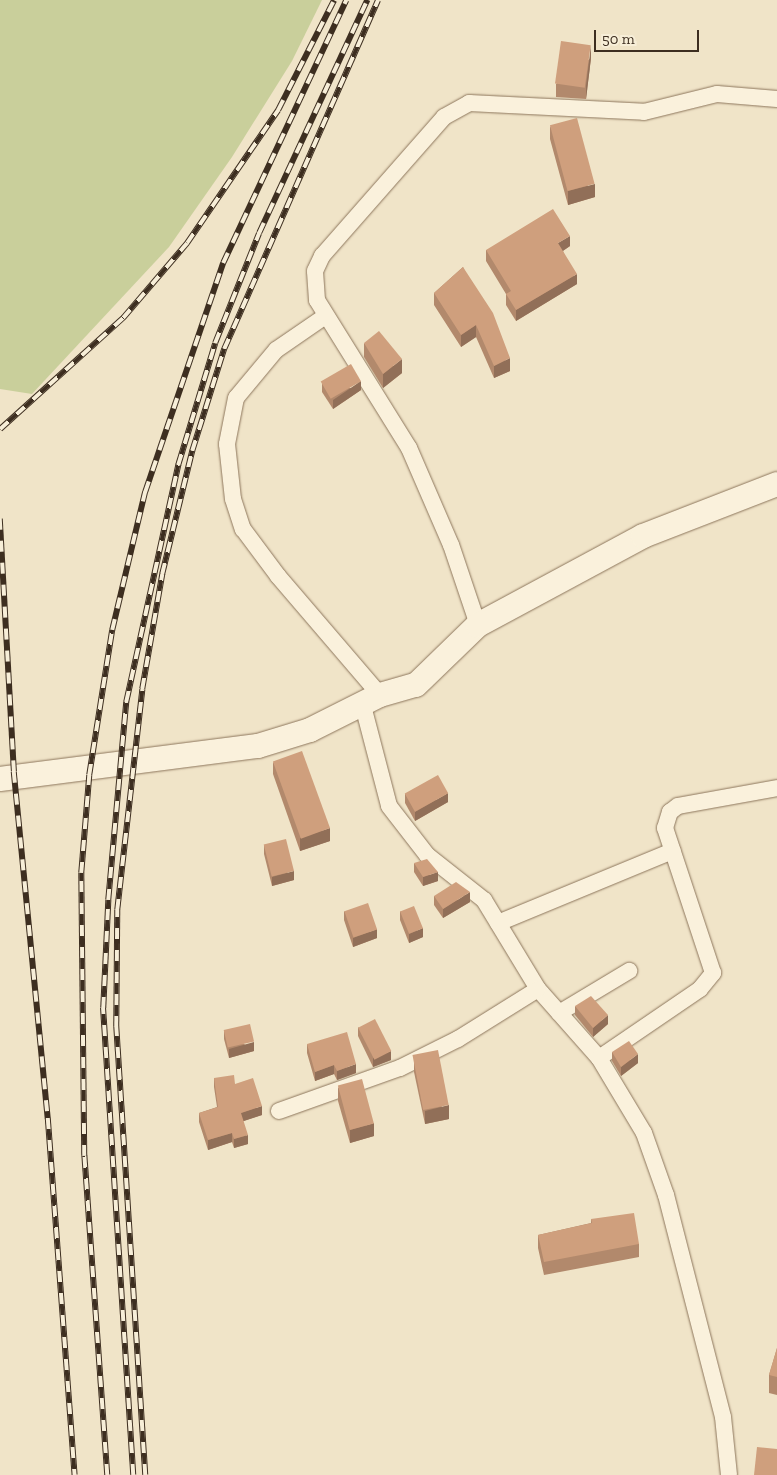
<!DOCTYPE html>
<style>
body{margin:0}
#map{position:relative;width:777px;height:1475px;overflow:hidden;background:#f0e4c8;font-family:"Zilla Slab",serif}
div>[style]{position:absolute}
.green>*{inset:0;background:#c9cf9b}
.roads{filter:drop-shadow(0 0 1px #8d765c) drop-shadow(0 0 1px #8d765c)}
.street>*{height:16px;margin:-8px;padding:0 8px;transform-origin:8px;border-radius:8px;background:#faf1dc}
.secondary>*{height:24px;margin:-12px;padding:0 12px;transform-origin:12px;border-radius:12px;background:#faf1dc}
.rail>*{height:5.5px;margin-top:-2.75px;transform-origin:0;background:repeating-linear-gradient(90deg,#f7eed8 0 11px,#3d2e20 0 22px);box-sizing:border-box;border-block:1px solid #3d2e20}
.wall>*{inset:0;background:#b2896c}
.shaded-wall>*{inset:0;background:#916f58}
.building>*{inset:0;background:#cf9f7d;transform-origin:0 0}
span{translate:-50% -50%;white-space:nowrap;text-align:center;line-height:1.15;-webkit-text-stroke:5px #f7eed8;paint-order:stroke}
.scale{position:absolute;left:594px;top:30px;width:105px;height:22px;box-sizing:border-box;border:2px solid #3d2e20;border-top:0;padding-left:6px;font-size:15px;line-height:18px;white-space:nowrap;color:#3d2e20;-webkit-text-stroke:4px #f7eed8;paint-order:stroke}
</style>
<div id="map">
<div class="green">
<div style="clip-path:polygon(0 0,322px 0,292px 61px,232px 157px,169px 247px,32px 394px,0 389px)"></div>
</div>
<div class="roads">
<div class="street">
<div style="left:324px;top:317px;width:58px;rotate:145.5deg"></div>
<div style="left:276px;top:350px;width:62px;rotate:129.8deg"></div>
<div style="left:236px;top:398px;width:47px;rotate:101.1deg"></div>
<div style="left:227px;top:444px;width:55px;rotate:83.8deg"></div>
<div style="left:233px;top:499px;width:32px;rotate:72deg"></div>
<div style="left:243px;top:529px;width:59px;rotate:53.3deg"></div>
<div style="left:278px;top:576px;width:157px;rotate:49.4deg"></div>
<div style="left:478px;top:625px;width:84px;rotate:-108.6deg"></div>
<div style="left:451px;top:545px;width:106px;rotate:-113.4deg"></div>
<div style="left:409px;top:448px;width:174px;rotate:-121.9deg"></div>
<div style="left:317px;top:300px;width:29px;rotate:-94deg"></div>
<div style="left:315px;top:271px;width:17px;rotate:-65deg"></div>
<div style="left:322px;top:256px;width:185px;rotate:-48.7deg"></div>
<div style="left:444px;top:117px;width:29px;rotate:-29deg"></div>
<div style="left:469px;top:103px;width:175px;rotate:2.9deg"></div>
<div style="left:644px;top:112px;width:75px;rotate:-13.9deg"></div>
<div style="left:717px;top:94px;width:60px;rotate:4.8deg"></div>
<div style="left:362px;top:702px;width:107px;rotate:75.4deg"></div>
<div style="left:389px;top:806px;width:62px;rotate:52.2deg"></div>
<div style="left:427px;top:855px;width:73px;rotate:38.3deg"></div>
<div style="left:484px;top:900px;width:104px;rotate:58.8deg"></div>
<div style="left:538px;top:989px;width:92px;rotate:48.5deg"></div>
<div style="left:599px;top:1058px;width:87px;rotate:59deg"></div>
<div style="left:644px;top:1133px;width:66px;rotate:70.5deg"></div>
<div style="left:666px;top:1195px;width:229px;rotate:75.6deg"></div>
<div style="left:723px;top:1417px;width:58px;rotate:84.1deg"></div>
<div style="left:498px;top:923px;width:189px;rotate:-22.4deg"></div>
<div style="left:559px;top:1013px;width:82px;rotate:-31deg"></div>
<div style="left:599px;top:1058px;width:122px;rotate:-34.3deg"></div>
<div style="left:700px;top:989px;width:21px;rotate:-51deg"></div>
<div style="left:713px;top:973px;width:153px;rotate:-108.3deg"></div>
<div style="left:665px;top:828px;width:17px;rotate:-73deg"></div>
<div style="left:670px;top:812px;width:10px;rotate:-37deg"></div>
<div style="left:678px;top:806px;width:101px;rotate:-10.3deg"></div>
<div style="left:279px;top:1111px;width:128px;rotate:-19.6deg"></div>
<div style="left:400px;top:1068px;width:65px;rotate:-26.6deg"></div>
<div style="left:458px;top:1039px;width:94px;rotate:-32deg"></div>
</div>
<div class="secondary">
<div style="left:0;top:779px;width:260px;rotate:-7.3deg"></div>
<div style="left:258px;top:746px;width:54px;rotate:-17.1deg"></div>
<div style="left:310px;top:730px;width:78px;rotate:-26.6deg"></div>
<div style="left:380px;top:695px;width:37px;rotate:-16deg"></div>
<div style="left:416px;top:685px;width:86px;rotate:-44.1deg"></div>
<div style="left:478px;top:625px;width:187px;rotate:-28.3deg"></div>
<div style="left:643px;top:536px;width:144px;rotate:-21.2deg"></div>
</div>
</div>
<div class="rail">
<div style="left:0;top:429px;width:166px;rotate:-42.1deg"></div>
<div style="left:123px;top:318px;width:99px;rotate:-49.5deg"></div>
<div style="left:187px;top:243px;width:161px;rotate:-55.6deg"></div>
<div style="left:278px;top:110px;width:123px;rotate:-63deg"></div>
<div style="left:0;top:519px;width:253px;rotate:86.8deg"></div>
<div style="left:14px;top:772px;width:348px;rotate:84.4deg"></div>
<div style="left:48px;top:1118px;width:358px;rotate:85.7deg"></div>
<div style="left:107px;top:1475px;width:320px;rotate:-94.1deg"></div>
<div style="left:84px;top:1156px;width:283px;rotate:-90.6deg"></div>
<div style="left:81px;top:873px;width:98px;rotate:-85.3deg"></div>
<div style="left:89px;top:775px;width:147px;rotate:-81deg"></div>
<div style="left:112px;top:630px;width:142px;rotate:-76.6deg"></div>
<div style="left:145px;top:492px;width:242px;rotate:-71.2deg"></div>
<div style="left:223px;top:263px;width:290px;rotate:-64.9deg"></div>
<div style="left:133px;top:1475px;width:468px;rotate:-93.7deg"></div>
<div style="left:103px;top:1008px;width:108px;rotate:-87.3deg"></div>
<div style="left:108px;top:900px;width:199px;rotate:-84.8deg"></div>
<div style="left:126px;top:702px;width:243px;rotate:-77.6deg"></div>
<div style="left:178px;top:465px;width:127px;rotate:-73.1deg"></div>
<div style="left:215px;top:343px;width:118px;rotate:-68.2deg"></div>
<div style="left:259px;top:233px;width:257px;rotate:-65.1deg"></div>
<div style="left:145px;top:1475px;width:449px;rotate:-93.7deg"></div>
<div style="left:116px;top:1027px;width:117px;rotate:-89.5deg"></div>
<div style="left:117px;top:910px;width:222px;rotate:-83.5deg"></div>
<div style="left:142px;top:689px;width:117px;rotate:-80.1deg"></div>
<div style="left:162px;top:574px;width:127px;rotate:-76.3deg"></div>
<div style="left:192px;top:451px;width:107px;rotate:-72.6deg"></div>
<div style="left:224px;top:349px;width:381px;rotate:-66.2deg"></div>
</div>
<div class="wall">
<div style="clip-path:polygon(591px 58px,586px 99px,556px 97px,556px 84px)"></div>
<div style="clip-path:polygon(550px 126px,595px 197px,568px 205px,550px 139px)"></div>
<div style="clip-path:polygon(570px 246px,563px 251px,577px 284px,516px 321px,506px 305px,506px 294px,486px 261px,486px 250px)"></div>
<div style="clip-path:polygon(463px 267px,510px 371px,494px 378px,476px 337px,461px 347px,434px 305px,434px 293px)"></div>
<div style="clip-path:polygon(364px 343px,402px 373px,383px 388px,364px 357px)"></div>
<div style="clip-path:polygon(322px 383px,361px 390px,333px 409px,322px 392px)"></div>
<div style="clip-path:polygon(273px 762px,330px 841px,300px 851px,273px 774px)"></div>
<div style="clip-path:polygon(405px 794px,448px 802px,415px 821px,405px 803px)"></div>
<div style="clip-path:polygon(264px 845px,294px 880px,272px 886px,264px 854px)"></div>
<div style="clip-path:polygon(414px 863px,438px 881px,423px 886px,414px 872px)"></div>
<div style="clip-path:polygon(434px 896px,470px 902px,443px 918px,434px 905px)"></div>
<div style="clip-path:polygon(344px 911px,377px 938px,353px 947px,344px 920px)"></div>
<div style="clip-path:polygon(400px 911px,423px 937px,409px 943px,400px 920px)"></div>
<div style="clip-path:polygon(575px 1006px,608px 1024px,593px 1037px,575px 1015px)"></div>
<div style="clip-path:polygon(358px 1027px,391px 1060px,373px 1067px,358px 1036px)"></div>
<div style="clip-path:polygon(224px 1030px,254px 1051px,229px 1058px,224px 1039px)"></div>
<div style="clip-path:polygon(307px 1044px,356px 1073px,337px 1080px,334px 1074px,315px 1081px,307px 1053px)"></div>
<div style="clip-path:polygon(612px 1052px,638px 1063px,621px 1076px,612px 1061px)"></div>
<div style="clip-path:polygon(414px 1059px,449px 1119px,425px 1124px,414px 1072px)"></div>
<div style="clip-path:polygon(214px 1078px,235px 1084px,262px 1115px,243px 1121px,248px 1144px,234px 1148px,232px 1142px,208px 1150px,199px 1122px,199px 1113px,217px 1107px,214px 1087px)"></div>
<div style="clip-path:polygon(338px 1087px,374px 1136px,350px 1143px,338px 1101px)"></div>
<div style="clip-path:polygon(591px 1219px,639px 1244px,639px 1257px,544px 1275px,538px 1248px,538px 1235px,591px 1223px)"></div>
<div style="clip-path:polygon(777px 1348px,777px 1395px,769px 1393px,769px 1375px)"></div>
</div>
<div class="shaded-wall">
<div style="clip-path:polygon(591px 45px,591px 58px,586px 99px,586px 86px)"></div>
<div style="clip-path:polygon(595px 184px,595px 197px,568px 205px,568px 191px)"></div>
<div style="clip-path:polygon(570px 236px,570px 246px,558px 254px,558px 243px)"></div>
<div style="clip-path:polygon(577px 274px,577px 284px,516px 321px,516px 310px)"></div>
<div style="clip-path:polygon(476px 325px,476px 337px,461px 347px,461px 335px)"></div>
<div style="clip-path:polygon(510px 358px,510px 371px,494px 378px,494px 366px)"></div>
<div style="clip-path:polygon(402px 359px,402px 373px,383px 388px,383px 374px)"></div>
<div style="clip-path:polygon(361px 381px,361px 390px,333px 409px,333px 400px)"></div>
<div style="clip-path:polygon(448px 793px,448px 802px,415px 821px,415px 812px)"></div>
<div style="clip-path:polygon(330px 828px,330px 841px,300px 851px,300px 838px)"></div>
<div style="clip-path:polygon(294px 871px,294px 880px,272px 886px,272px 877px)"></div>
<div style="clip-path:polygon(438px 872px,438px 881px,423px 886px,423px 877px)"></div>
<div style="clip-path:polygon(470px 892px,470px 902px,443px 918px,443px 909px)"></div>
<div style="clip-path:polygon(423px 928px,423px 937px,409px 943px,409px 934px)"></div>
<div style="clip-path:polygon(377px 929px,377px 938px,353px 947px,353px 938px)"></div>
<div style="clip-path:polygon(608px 1015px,608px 1024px,593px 1037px,593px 1028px)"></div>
<div style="clip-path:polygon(254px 1042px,254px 1051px,229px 1058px,229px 1049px)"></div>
<div style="clip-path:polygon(391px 1051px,391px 1060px,373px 1067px,373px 1058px)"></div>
<div style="clip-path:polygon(638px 1054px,638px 1063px,621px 1076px,621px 1067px)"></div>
<div style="clip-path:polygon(356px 1064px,356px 1073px,337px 1080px,337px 1071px)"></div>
<div style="clip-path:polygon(334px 1065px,334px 1074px,315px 1081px,315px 1072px)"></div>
<div style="clip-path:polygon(449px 1105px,449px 1119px,425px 1124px,425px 1111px)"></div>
<div style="clip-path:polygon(262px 1106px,262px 1115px,241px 1122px,241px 1113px)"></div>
<div style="clip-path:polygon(374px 1123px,374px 1136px,350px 1143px,350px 1130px)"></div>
<div style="clip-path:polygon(232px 1133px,232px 1142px,208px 1150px,208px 1140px)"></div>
<div style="clip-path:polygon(248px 1135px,248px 1144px,234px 1148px,234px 1139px)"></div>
</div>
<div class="building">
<div style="left:561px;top:41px;width:30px;height:43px;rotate:8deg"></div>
<div style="left:577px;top:118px;width:68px;height:28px;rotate:75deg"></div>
<div style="clip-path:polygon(553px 209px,570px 236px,558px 243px,577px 274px,516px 310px,506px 294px,511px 291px,486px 250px)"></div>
<div style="clip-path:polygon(463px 267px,493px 313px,510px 358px,494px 366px,476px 325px,461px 335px,434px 293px)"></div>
<div style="clip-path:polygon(379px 331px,402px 359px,383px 374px,364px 343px)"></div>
<div style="left:351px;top:364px;width:20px;height:35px;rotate:60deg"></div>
<div style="left:302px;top:751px;width:82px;height:31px;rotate:70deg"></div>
<div style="left:438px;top:775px;width:21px;height:38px;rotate:61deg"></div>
<div style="left:286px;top:839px;width:33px;height:23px;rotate:76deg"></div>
<div style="clip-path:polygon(427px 859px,438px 872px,423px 877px,414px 863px)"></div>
<div style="clip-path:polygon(456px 882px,470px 892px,443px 909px,434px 896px)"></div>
<div style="left:368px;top:903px;width:28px;height:25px;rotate:71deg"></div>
<div style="left:414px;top:906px;width:24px;height:15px;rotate:68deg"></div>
<div style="clip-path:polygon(591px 996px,608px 1015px,593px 1028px,575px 1006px)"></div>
<div style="left:375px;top:1019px;width:36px;height:19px;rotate:63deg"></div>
<div style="left:250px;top:1024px;width:18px;height:27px;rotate:77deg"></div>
<div style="clip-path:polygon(347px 1032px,356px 1064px,337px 1071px,334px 1065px,315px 1072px,307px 1044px)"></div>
<div style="clip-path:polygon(629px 1041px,638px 1054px,621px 1067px,612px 1052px)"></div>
<div style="left:438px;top:1050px;width:56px;height:26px;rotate:79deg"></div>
<div style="clip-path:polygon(234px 1075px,235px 1084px,253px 1078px,262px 1106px,241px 1113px,248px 1135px,234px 1139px,232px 1133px,208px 1140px,199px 1113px,218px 1107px,214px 1078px)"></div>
<div style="left:362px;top:1079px;width:46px;height:25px;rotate:75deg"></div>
<div style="clip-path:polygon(634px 1213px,639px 1244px,544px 1262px,538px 1235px,592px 1223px,591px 1219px)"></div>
<div style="clip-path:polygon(777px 1348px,777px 1377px,769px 1375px)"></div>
<div style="clip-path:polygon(757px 1447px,777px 1449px,777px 1475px,754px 1475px)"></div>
</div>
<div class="scale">50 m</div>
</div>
